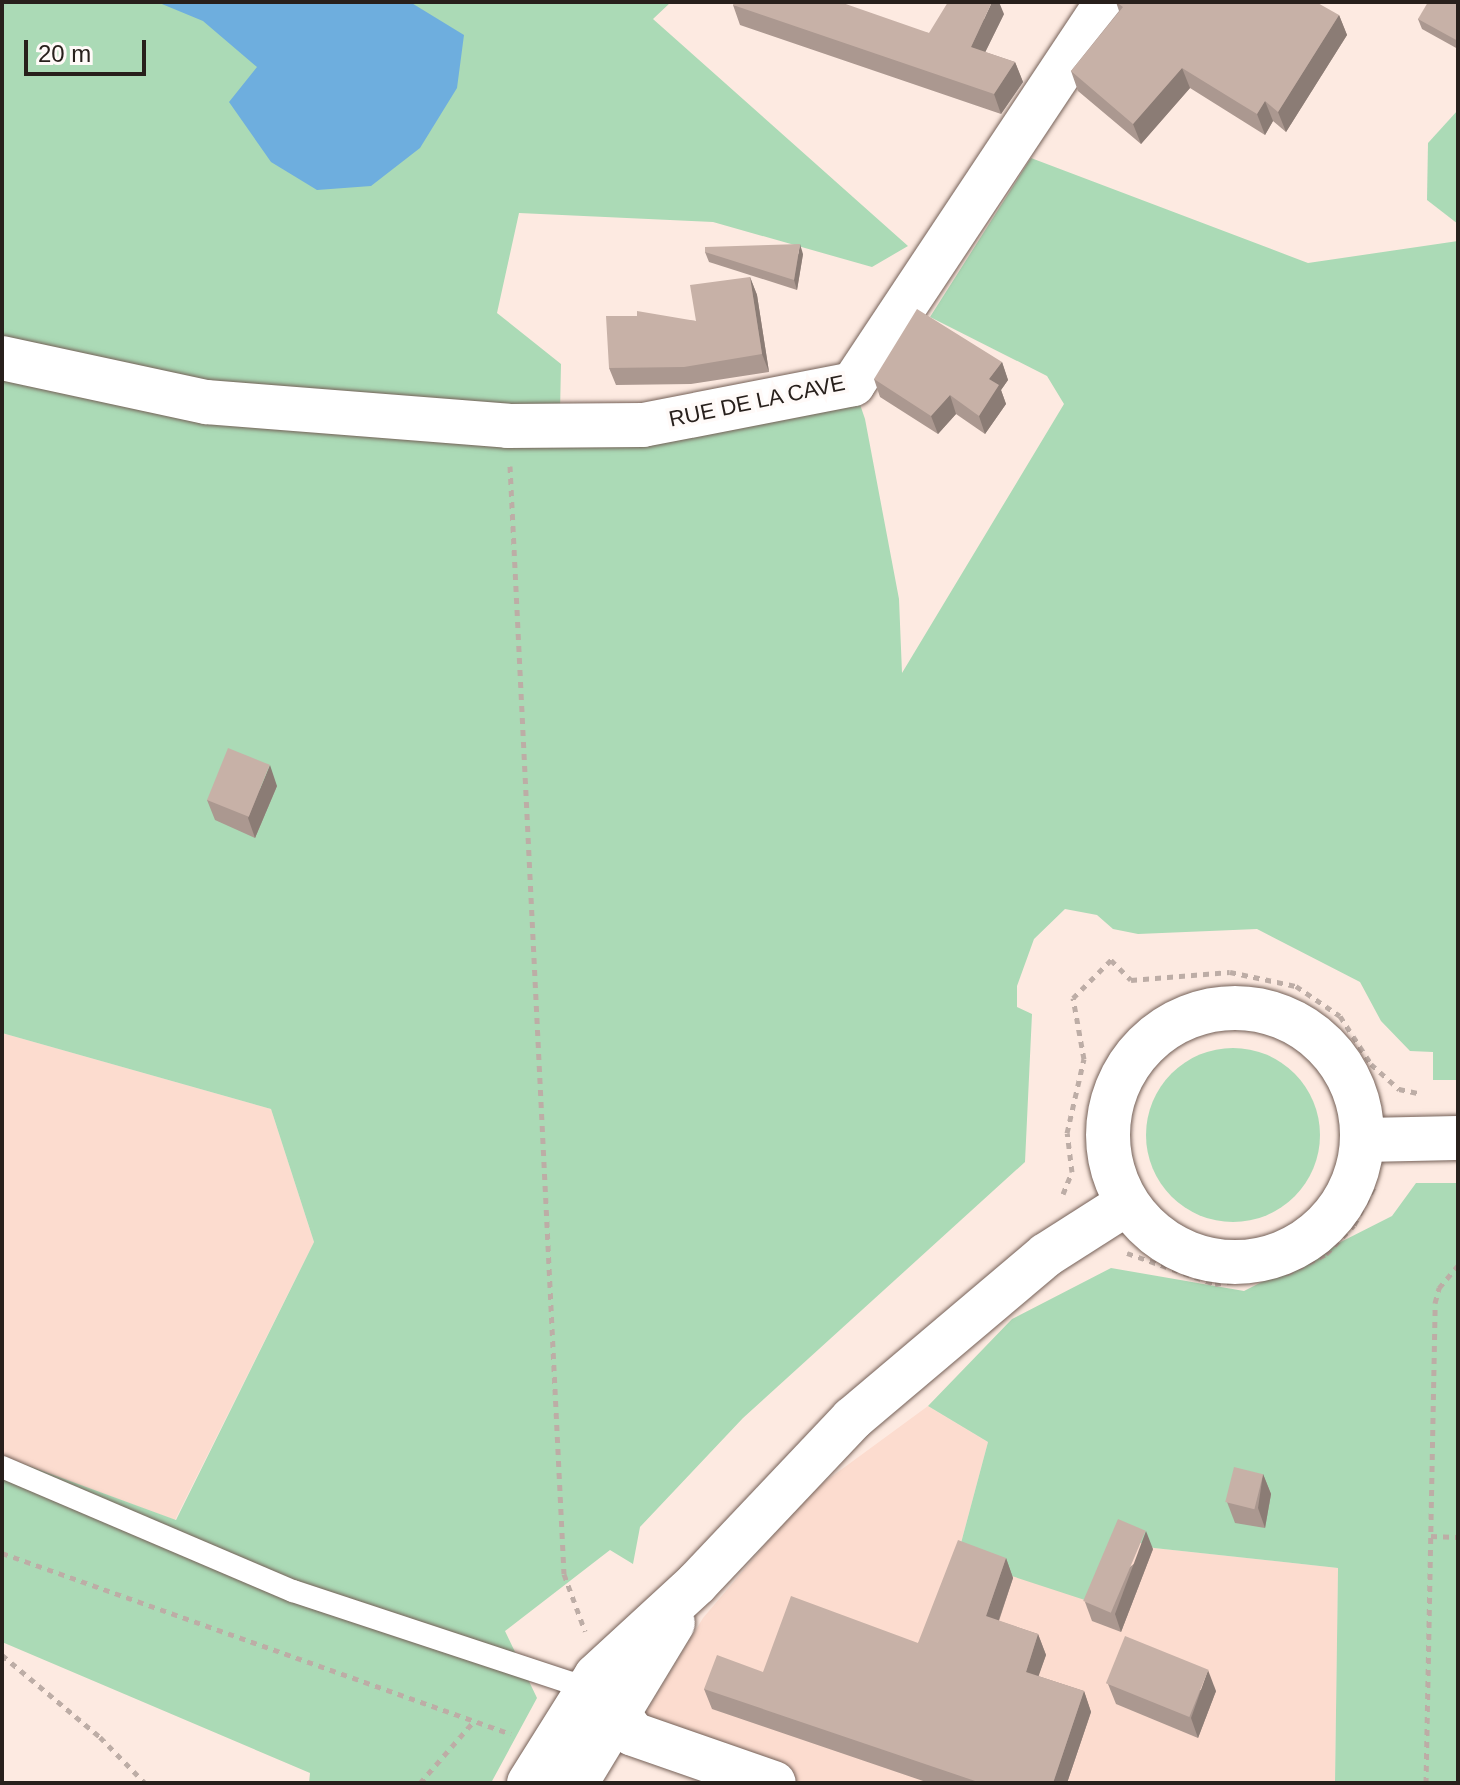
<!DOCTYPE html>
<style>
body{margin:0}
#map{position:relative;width:1460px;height:1785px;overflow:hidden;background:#fdeae1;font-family:Helvetica,sans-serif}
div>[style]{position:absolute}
.built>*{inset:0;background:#fcdccf}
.green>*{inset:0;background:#abdab6}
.round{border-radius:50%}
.water>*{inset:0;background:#6eaede}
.path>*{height:5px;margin-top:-2.5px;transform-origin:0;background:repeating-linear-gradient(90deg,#bdada6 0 6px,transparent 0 12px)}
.roads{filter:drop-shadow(0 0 2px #746057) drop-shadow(0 0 2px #746057)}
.service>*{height:22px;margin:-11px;padding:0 11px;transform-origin:11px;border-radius:11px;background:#fff}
.minor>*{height:44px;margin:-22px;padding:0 22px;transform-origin:22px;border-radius:22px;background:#fff}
.secondary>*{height:44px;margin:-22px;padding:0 22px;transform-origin:22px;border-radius:22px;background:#fff}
.secondary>.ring{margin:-22px;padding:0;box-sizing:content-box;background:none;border:44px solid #fff;border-radius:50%}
.wall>*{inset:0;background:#ab9890}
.shaded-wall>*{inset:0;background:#8b7c75}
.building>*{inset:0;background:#c7b1a7;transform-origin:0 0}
span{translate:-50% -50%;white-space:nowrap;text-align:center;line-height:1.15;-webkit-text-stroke:7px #fffaf8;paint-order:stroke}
.street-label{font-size:22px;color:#28201c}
.frame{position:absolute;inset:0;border:4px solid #28201c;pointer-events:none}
.scale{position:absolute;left:24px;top:40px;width:122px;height:36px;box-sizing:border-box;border:4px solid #28201c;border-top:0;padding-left:10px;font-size:24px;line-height:28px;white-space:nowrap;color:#28201c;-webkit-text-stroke:6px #fffaf8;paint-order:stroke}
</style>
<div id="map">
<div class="built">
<div style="clip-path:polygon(2px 1033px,271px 1109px,314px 1242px,175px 1520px,2px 1456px)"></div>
<div style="clip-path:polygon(928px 1406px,988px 1442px,957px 1558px,1125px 1536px,1154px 1548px,1338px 1568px,1335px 1783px,774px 1783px,633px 1734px,703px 1618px,808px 1494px)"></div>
</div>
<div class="green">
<div style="clip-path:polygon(2px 2px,671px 2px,653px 19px,908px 246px,872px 267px,713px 222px,519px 213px,497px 313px,561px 364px,560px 413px,853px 384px,865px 419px,899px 599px,902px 673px,1064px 404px,1047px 376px,930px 317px,1031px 158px,1308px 263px,1458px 241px,1458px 1080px,1433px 1080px,1433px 1052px,1410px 1051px,1381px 1021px,1360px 982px,1257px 929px,1138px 934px,1113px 929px,1097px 915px,1065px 909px,1034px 939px,1017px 986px,1017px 1007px,1032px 1014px,1025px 1162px,743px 1418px,640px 1527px,633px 1564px,610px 1550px,505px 1631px,537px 1698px,491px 1783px,309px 1783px,310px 1773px,2px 1642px,2px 1456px,176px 1520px,314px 1242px,271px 1109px,2px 1033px)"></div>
<div style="clip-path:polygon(1458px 110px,1458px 224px,1427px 200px,1428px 143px)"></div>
<div class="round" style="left:1146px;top:1048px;width:174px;height:174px"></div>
<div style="clip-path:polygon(1416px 1183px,1458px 1183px,1458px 1783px,1335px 1783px,1338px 1568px,1154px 1548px,1125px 1537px,1097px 1604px,957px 1558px,988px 1442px,928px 1406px,1012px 1319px,1111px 1268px,1244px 1291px,1392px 1216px)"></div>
</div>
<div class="water">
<div style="clip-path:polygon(157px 2px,410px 2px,464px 35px,457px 88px,420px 148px,371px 186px,317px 190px,271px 162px,229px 102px,257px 67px,203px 21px)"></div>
</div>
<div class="path">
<div style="left:510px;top:466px;width:1109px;rotate:87.21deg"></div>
<div style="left:564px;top:1574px;width:61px;rotate:69.8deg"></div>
<div style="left:1063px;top:1194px;width:24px;rotate:-68deg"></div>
<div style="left:1072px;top:1172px;width:39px;rotate:-97deg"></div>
<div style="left:1067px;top:1133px;width:76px;rotate:-77.1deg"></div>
<div style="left:1084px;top:1059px;width:62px;rotate:-100.2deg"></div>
<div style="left:1073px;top:998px;width:54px;rotate:-45deg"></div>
<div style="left:1111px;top:960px;width:28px;rotate:45deg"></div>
<div style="left:1131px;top:980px;width:99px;rotate:-4.6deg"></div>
<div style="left:1230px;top:972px;width:67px;rotate:12deg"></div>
<div style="left:1296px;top:986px;width:53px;rotate:34.3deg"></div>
<div style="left:1340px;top:1016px;width:57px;rotate:57.1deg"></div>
<div style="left:1371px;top:1064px;width:38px;rotate:42deg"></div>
<div style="left:1399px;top:1089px;width:19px;rotate:12deg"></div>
<div style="left:1127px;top:1253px;width:93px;rotate:19.4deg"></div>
<div style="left:1215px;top:1284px;width:73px;rotate:-8.7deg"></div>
<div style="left:1287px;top:1273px;width:43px;rotate:-26deg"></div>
<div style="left:1326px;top:1254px;width:40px;rotate:-46deg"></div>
<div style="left:1354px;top:1225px;width:47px;rotate:-62.4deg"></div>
<div style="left:1431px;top:1536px;width:27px;rotate:2deg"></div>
<div style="left:2px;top:1553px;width:540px;rotate:19.58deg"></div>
<div style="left:2px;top:1655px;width:128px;rotate:39.9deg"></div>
<div style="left:100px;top:1737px;width:64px;rotate:45.6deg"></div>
<div style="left:420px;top:1783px;width:82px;rotate:-48.9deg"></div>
<div style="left:1426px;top:1783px;width:480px;rotate:-88.9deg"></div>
<div style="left:1435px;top:1303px;width:16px;rotate:-75deg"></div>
<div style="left:1439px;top:1288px;width:30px;rotate:-50deg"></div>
</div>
<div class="roads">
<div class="service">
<div style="left:2px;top:1467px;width:316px;rotate:23.1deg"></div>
<div style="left:293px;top:1591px;width:293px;rotate:18.3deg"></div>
<div style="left:571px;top:1683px;width:22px;rotate:-5deg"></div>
</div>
<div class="minor">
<div style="left:2px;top:358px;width:209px;rotate:12.2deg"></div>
<div style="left:206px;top:402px;width:303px;rotate:4.5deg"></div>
<div style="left:508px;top:426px;width:135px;rotate:-0.4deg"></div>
<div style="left:643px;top:425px;width:214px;rotate:-11deg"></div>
<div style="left:853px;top:384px;width:459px;rotate:-56.4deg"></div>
<div style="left:619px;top:1714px;width:24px;rotate:55deg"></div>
<div style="left:633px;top:1734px;width:149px;rotate:19.2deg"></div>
</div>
<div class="secondary">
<div class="ring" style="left:1108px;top:1008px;width:210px;height:210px"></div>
<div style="left:1364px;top:1140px;width:94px;rotate:-1.2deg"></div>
<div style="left:529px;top:1783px;width:126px;rotate:-57.9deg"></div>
<div style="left:596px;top:1676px;width:137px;rotate:-42.6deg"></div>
<div style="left:697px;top:1583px;width:226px;rotate:-46.6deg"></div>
<div style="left:852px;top:1419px;width:254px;rotate:-40.2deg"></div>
<div style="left:1046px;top:1255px;width:95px;rotate:-32.5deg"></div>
<div style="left:576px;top:1783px;width:187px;rotate:-58.8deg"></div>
</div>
</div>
<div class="wall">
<div style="clip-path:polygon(1116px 2px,1339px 15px,1347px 35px,1286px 132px,1273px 121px,1265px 135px,1190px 88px,1141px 144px,1078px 91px,1071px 71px,1119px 11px)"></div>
<div style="clip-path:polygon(1458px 2px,1458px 49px,1422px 29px,1418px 19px)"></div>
<div style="clip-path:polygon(733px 5px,929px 33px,1004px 14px,985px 52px,1015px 62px,1023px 82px,1001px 114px,740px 25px)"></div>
<div style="clip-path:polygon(705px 252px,803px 254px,797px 290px,709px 262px)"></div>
<div style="clip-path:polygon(750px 277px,757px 295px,769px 372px,691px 384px,616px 385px,609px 368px,637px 316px,696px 321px)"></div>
<div style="clip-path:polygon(1002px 362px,1008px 380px,1001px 390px,1006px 404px,985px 434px,956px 414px,938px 434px,880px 397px,874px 379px)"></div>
<div style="clip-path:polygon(277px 786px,255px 838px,215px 820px,207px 800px)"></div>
<div style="clip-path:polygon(1263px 1474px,1271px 1494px,1265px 1528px,1235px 1523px,1227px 1502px)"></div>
<div style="clip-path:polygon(1153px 1549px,1121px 1632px,1092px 1621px,1085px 1602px)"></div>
<div style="clip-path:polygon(1006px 1558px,1013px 1578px,999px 1621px,1038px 1634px,1046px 1655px,1038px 1676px,1084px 1691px,1091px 1712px,1067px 1783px,929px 1783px,712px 1709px,704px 1689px,763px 1672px,918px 1643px)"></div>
<div style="clip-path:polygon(1108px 1684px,1216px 1691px,1198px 1738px,1116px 1704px)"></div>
</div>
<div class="shaded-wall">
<div style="clip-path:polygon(992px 2px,999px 2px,1004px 14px,978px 67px,971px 47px)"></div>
<div style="clip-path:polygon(1339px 15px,1347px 35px,1286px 132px,1278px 112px)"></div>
<div style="clip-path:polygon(1015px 62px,1023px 82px,1001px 114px,994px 94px)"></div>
<div style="clip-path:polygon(1182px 68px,1190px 88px,1141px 144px,1133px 124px)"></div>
<div style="clip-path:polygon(1265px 101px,1273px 121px,1265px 135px,1257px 114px)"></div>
<div style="clip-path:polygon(800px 244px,803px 254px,797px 290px,794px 280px)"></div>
<div style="clip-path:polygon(750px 277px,757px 295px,769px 372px,762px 354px)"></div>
<div style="clip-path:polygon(1002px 362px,1008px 380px,1001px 390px,1006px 404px,985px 434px,979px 416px,989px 379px)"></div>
<div style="clip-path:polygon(950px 395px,956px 414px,938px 434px,931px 416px)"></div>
<div style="clip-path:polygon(270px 765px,277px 786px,255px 838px,248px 818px)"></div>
<div style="clip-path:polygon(1263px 1474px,1271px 1494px,1265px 1528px,1258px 1508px)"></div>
<div style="clip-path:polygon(1146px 1531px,1153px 1549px,1121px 1632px,1115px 1614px)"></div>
<div style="clip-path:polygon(1006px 1558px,1013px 1578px,993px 1637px,986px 1616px)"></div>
<div style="clip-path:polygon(1038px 1634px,1046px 1655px,1033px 1692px,1026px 1672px)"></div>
<div style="clip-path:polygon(1208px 1670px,1216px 1691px,1198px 1738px,1191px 1718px)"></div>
<div style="clip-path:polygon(1084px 1691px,1091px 1712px,1067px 1783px,1053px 1783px)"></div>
</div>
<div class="building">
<div style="clip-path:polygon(734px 2px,840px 2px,929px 33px,948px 2px,992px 2px,971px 47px,1015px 62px,994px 94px,733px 5px)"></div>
<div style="clip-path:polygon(1116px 2px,1316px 2px,1339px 15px,1278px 112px,1265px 101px,1257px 114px,1182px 68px,1133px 124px,1071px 71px,1123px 7px)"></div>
<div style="clip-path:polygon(1428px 2px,1458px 2px,1458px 41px,1418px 19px)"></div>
<div style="clip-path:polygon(800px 244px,794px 280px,705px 252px,705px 247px)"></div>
<div style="clip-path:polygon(750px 277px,762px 354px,684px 367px,609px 368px,606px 316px,637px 316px,637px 311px,696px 321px,690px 285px)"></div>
<div style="clip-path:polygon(917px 309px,1002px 362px,989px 379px,999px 385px,979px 416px,950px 395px,931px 416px,874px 379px)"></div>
<div style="left:228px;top:748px;width:45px;height:56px;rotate:22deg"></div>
<div style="left:1234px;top:1467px;width:30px;height:36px;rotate:14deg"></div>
<div style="left:1118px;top:1519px;width:30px;height:89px;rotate:23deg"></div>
<div style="clip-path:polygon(958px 1540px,1006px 1558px,986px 1616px,1038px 1634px,1026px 1672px,1084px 1691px,1053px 1783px,981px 1783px,704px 1689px,717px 1655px,763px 1672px,791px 1596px,918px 1643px)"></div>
<div style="left:1125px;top:1636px;width:90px;height:51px;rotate:22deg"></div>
</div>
<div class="street-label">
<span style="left:757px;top:401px;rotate:-12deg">RUE DE LA CAVE</span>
</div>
<div class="frame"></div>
<div class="scale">20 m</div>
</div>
